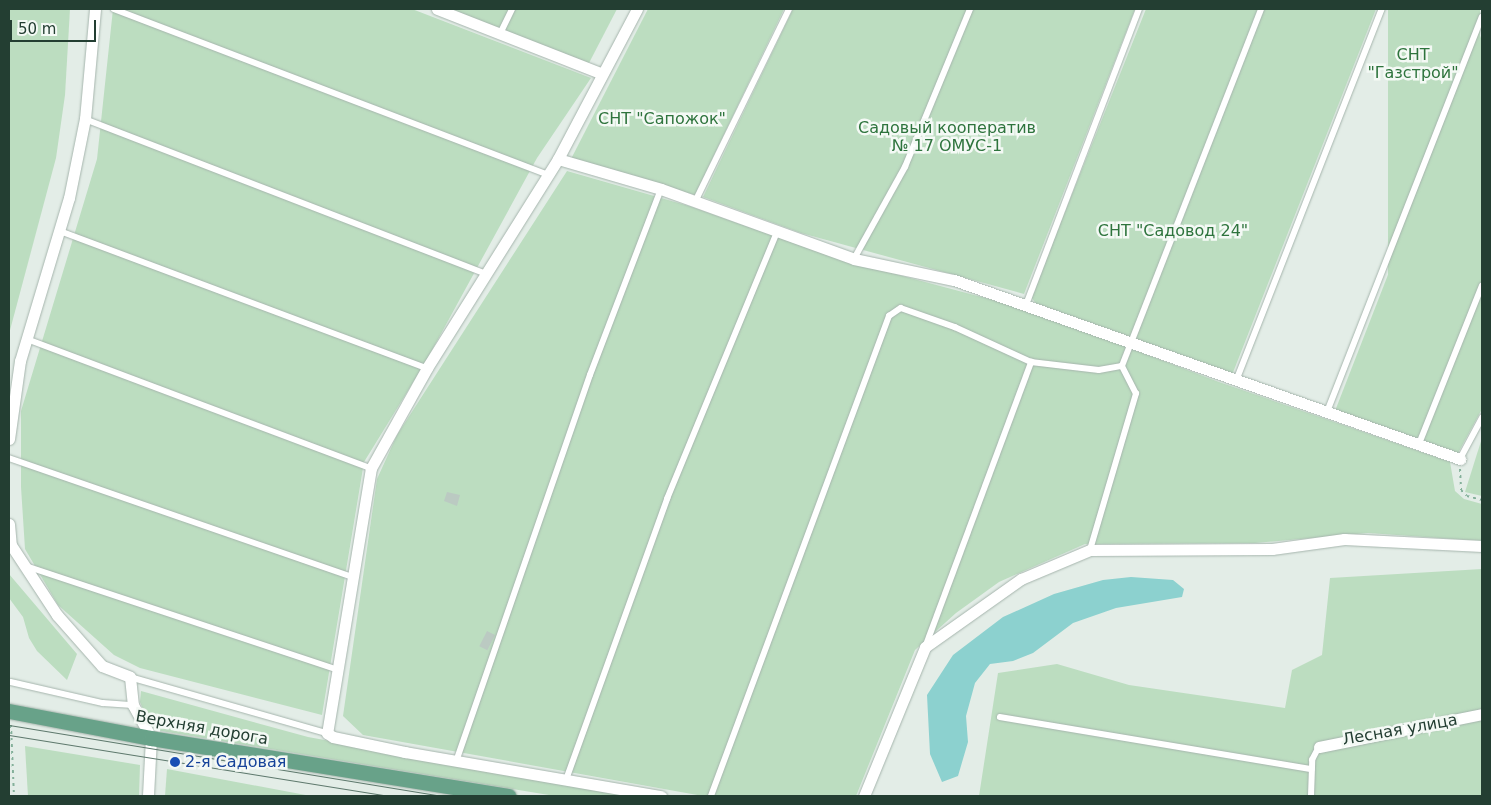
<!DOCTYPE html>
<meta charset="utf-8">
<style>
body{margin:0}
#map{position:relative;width:1491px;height:805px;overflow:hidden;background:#e3ede7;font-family:"DejaVu Sans",sans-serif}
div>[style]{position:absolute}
.green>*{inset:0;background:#bcddc0;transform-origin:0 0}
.water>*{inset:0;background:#8cd1cf}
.building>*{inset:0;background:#bbcac2;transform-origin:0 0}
.path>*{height:2px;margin-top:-1px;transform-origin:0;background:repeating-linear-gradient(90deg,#84b09a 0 2.5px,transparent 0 6.5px)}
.roads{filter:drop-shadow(0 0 1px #a6b5ad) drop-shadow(0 0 1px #a6b5ad)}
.service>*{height:5.5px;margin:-2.75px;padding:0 2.75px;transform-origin:2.75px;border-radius:2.75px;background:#fff}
.minor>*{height:11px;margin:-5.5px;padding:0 5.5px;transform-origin:5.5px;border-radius:5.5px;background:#fff}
.primary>*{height:15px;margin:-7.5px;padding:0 7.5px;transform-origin:7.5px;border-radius:7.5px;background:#68a289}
.tram>*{height:1px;margin:-0.5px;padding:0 0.5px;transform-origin:0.5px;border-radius:0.5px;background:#5e796d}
.dots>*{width:14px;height:14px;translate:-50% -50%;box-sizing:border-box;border:2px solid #f4f9f5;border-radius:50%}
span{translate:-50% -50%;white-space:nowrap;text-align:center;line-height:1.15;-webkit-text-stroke:5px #f4f9f5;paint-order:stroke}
.park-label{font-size:16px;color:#2e743d}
.street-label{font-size:16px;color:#233e32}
.transit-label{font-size:16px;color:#164399}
.left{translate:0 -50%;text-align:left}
.frame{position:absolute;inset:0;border:10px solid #233e32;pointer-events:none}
.scale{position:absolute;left:10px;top:20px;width:86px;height:22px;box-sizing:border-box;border:2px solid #233e32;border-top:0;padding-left:6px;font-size:15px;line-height:18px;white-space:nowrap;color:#233e32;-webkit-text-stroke:4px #f4f9f5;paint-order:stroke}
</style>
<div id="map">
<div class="green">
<div style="clip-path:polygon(9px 9px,70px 9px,65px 95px,56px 158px,9px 334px)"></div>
<div style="clip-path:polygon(113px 9px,412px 9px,591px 78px,537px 158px,425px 363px,364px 462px,322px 715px,140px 668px,114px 655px,58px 605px,25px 549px,21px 487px,21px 411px,97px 159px)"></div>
<div style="clip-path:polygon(448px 9px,617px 9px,589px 63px)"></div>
<div style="clip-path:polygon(648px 9px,784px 9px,695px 195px,571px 159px)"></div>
<div style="clip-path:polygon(793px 9px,1135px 9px,1024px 294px,801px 233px,703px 197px)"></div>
<div style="clip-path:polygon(1146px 9px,1376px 9px,1232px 375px,1037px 305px,1031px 297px)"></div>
<div style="left:1388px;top:9px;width:92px;height:397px"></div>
<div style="clip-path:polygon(1482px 33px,1482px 409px,1457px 455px,1335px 411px)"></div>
<div style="clip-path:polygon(567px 171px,689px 206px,839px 259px,1026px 309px,1219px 382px,1450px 462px,1455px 491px,1464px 499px,1482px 504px,1482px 541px,1368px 533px,1255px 543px,1085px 544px,999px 582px,956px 613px,915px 650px,856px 796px,703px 796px,363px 735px,343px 716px,377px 479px,397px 435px)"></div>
<div style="clip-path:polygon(1482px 438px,1482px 496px,1465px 492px)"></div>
<div style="clip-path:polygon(1482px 569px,1482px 796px,979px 796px,998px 673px,1057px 664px,1129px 685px,1285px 708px,1292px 670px,1322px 655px,1330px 578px)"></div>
<div style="clip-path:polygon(9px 574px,77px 654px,67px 680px,37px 651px,29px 638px,23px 617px,9px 598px)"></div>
<div style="clip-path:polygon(141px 691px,308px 737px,630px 796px,555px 796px,161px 731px,149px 724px,140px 702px)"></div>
<div style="clip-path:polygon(25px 746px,140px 765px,139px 796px,28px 796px)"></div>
<div style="clip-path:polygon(167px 769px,311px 796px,165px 796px)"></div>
</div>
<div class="water">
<div style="clip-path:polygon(1131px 577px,1173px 580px,1184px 589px,1182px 597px,1116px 608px,1073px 623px,1033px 653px,1013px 661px,990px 664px,975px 683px,966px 716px,968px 742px,958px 776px,942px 782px,930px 754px,927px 695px,953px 655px,1003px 617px,1054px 594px,1103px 580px)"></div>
</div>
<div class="building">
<div style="clip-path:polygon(447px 492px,460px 495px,457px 506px,444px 501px)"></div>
<div style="left:487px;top:631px;width:9px;height:17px;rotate:27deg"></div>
</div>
<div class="path">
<div style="left:1460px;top:469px;width:21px;rotate:87deg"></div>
<div style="left:1461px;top:490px;width:8px;rotate:45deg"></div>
<div style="left:1467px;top:496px;width:16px;rotate:15deg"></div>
<div style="left:11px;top:725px;width:71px;rotate:87.6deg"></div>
</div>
<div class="roads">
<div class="service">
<div style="left:114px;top:9px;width:465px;rotate:20.9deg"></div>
<div style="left:500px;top:34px;width:28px;rotate:-64deg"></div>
<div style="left:85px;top:119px;width:430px;rotate:21.1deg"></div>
<div style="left:695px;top:202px;width:215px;rotate:-64deg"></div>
<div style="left:60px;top:231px;width:392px;rotate:20.5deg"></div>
<div style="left:854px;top:259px;width:105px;rotate:-61deg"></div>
<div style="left:905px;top:167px;width:171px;rotate:-67.6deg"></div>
<div style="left:1026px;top:305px;width:317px;rotate:-69.1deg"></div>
<div style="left:27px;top:339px;width:367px;rotate:20.6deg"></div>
<div style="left:1236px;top:381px;width:400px;rotate:-68.6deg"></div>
<div style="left:1327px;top:412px;width:424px;rotate:-68.6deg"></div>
<div style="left:1419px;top:444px;width:170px;rotate:-68.3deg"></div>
<div style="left:9px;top:458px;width:364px;rotate:19.1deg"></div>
<div style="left:1460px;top:459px;width:47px;rotate:-61.8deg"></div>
<div style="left:1090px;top:550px;width:163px;rotate:-73.6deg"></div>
<div style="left:1136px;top:394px;width:31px;rotate:-117deg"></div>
<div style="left:26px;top:566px;width:329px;rotate:18.4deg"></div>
<div style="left:926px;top:645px;width:302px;rotate:-69.6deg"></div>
<div style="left:1031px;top:362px;width:68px;rotate:6.7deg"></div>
<div style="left:1099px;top:370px;width:23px;rotate:-10deg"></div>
<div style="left:1122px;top:366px;width:383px;rotate:-68.7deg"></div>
<div style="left:130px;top:677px;width:205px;rotate:15.9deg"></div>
<div style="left:11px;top:682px;width:94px;rotate:12.9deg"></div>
<div style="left:103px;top:703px;width:30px;rotate:4deg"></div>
<div style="left:1000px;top:717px;width:316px;rotate:9.5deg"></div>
<div style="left:457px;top:759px;width:406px;rotate:-70.9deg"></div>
<div style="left:590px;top:375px;width:199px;rotate:-69.1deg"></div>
<div style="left:566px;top:780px;width:299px;rotate:-70.2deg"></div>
<div style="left:667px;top:499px;width:291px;rotate:-67.6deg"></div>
<div style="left:711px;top:796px;width:512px;rotate:-69.65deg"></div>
<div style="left:889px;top:316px;width:14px;rotate:-34deg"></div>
<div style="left:901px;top:308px;width:57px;rotate:19.4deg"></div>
<div style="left:955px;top:327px;width:84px;rotate:24.7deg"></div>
<div style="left:1311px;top:796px;width:36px;rotate:-88deg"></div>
<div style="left:1312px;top:760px;width:15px;rotate:-62deg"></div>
</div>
<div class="minor">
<div style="left:437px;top:9px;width:175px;rotate:21.4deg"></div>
<div style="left:637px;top:9px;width:170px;rotate:117.8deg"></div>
<div style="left:558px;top:159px;width:247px;rotate:122.1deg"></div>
<div style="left:427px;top:368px;width:115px;rotate:119.2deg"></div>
<div style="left:371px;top:468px;width:269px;rotate:99.4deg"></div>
<div style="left:327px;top:733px;width:7px;rotate:34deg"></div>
<div style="left:333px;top:737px;width:74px;rotate:11.8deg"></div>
<div style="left:405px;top:752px;width:260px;rotate:9.8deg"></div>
<div style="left:558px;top:159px;width:107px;rotate:16.2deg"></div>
<div style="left:661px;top:189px;width:205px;rotate:19.9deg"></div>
<div style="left:854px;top:259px;width:102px;rotate:11.9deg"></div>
<div style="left:954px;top:280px;width:537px;rotate:19.48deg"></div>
<div style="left:9px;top:439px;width:79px;rotate:-82deg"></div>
<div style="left:20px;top:361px;width:170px;rotate:-73.3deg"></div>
<div style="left:69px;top:198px;width:81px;rotate:-78.6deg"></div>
<div style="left:85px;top:119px;width:110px;rotate:-84.8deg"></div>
<div style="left:9px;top:524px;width:21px;rotate:85deg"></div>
<div style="left:11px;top:545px;width:84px;rotate:56.7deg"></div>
<div style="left:57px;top:615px;width:68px;rotate:48.6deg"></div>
<div style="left:102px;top:666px;width:30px;rotate:21deg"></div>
<div style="left:130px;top:677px;width:28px;rotate:84deg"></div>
<div style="left:133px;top:705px;width:38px;rotate:61deg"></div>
<div style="left:151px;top:738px;width:58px;rotate:93deg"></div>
<div style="left:1319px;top:747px;width:166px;rotate:-11.4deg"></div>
<div style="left:864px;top:796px;width:161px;rotate:-67.7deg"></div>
<div style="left:925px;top:647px;width:118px;rotate:-35.3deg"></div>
<div style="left:1021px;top:579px;width:75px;rotate:-22.8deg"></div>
<div style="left:1090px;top:550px;width:182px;rotate:-0.3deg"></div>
<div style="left:1272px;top:549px;width:73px;rotate:-7.9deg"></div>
<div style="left:1344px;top:539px;width:138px;rotate:2.9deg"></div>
</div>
<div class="primary">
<div style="left:9px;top:711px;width:145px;rotate:10.8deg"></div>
<div style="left:151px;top:738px;width:362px;rotate:9.2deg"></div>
</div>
</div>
<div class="tram">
<div style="left:9px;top:725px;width:439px;rotate:9.3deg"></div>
<div style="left:9px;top:735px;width:385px;rotate:9.1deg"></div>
</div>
<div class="dots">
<div style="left:175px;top:762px;background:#1a4fb4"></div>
</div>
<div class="park-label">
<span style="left:1413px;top:64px">СНТ<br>"Газстрой"</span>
<span style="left:662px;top:119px">СНТ "Сапожок"</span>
<span style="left:947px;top:137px">Садовый кооператив<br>№ 17 ОМУС-1</span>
<span style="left:1173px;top:231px">СНТ "Садовод 24"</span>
</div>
<div class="street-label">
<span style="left:202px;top:728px;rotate:10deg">Верхняя дорога</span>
<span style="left:1400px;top:730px;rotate:-10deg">Лесная улица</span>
</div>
<div class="transit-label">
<span class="left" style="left:185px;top:762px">2-я Садовая</span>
</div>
<div class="frame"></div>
<div class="scale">50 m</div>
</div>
